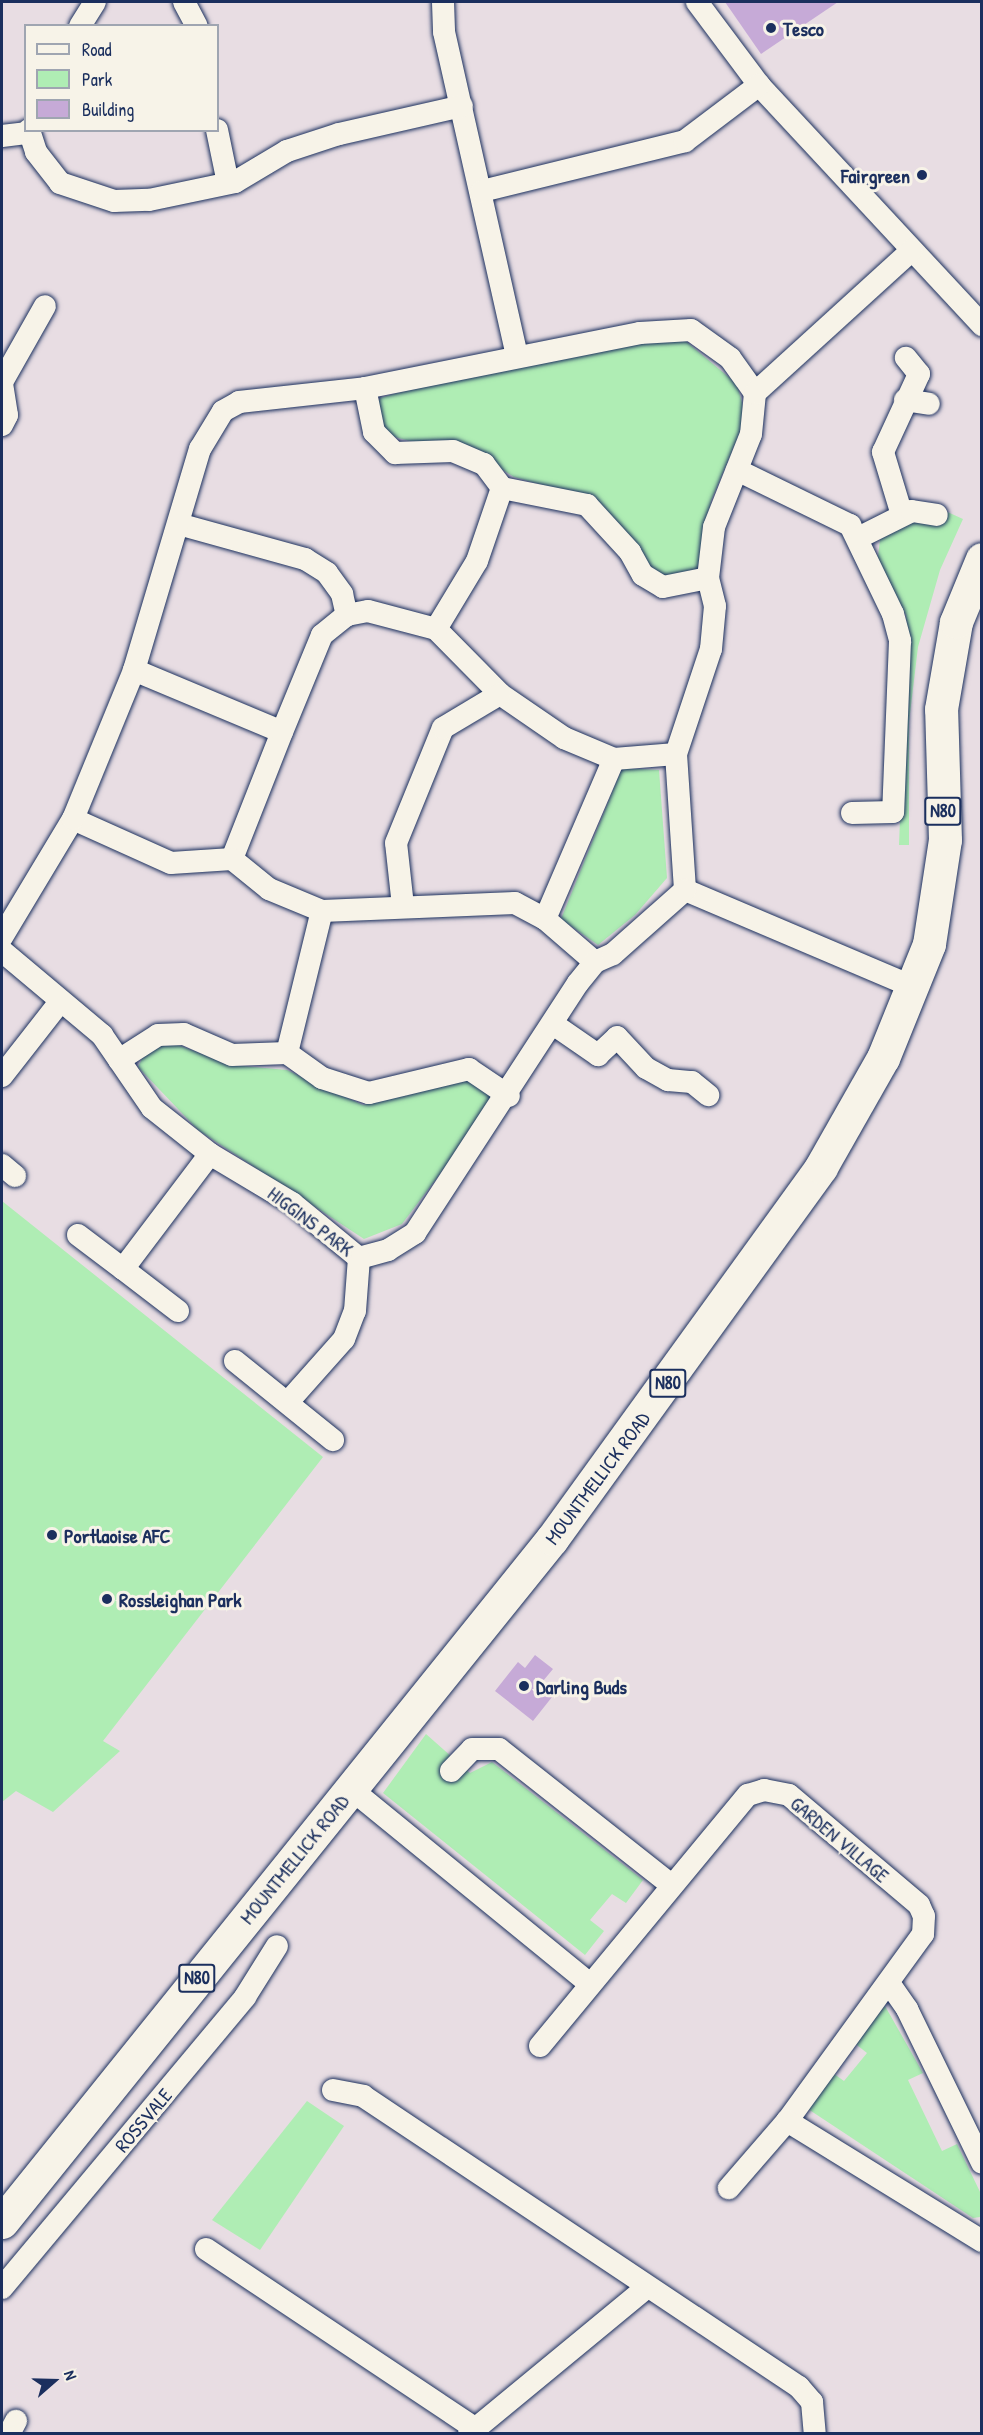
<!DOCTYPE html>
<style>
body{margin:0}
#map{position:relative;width:983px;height:2435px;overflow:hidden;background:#e8dde3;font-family:"Patrick Hand",sans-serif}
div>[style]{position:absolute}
.green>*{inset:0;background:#afedb4}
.building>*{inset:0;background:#c6aad7}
.roads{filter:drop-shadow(0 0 2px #1b2f5e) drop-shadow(0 0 2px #1b2f5e)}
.minor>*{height:22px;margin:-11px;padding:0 11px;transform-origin:11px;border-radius:11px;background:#f7f3e8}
.primary>*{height:33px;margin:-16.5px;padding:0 16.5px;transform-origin:16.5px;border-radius:16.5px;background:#f7f3e8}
.dots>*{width:16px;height:16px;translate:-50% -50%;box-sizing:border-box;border:3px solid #f7f3e8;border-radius:50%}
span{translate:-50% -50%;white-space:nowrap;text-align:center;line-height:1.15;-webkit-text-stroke:6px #f7f3e8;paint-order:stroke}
.shield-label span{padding:2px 4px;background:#f7f3e8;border:2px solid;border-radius:4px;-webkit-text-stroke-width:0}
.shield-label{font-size:18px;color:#1b2f5e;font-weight:700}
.poi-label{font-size:20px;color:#1b2f5e;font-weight:700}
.left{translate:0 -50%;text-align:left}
.right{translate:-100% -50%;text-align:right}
.street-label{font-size:20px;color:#1b2f5e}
.frame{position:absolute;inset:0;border:3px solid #1b2f5e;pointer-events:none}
.legend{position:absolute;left:24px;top:24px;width:195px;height:108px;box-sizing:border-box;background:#f7f3e8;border:2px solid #9fa5b1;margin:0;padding:8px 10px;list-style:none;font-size:18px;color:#1b2f5e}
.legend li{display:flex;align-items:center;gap:12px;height:30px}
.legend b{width:30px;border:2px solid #9fa5b1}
.north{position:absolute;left:24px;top:2351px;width:60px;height:60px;-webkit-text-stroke:4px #f7f3e8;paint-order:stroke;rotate:70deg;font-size:16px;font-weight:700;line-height:24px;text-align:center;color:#1b2f5e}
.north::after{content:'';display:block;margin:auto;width:21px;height:27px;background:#1b2f5e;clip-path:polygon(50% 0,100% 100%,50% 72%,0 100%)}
</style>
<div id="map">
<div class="green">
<div style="clip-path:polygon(642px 338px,682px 338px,737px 384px,746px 418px,711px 501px,699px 567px,688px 576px,663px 576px,650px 569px,598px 501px,514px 477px,487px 460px,386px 435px,376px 411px,380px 398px,397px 393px)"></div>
<div style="clip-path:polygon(943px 510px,963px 519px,940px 570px,918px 647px,909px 722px,909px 845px,899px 845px,907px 639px,906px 615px,877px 564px,880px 540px,891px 529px)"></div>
<div style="clip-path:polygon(622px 768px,659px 770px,667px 878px,635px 915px,598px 945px,561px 919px)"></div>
<div style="clip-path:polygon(164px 1040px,233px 1065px,287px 1070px,363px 1105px,464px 1076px,490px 1092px,490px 1108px,402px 1224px,364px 1239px,198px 1130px,138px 1067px,147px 1048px)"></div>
<div style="clip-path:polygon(2px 1201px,323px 1457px,103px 1741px,120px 1751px,53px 1812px,16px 1791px,2px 1802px)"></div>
<div style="clip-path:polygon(426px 1734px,470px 1773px,492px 1762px,643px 1880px,626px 1903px,612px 1894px,590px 1920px,604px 1931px,585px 1955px,383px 1793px)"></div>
<div style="clip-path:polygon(885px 2006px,923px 2073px,908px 2080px,942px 2151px,957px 2144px,981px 2194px,980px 2217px,973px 2218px,808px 2109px,830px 2071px,844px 2081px,867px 2053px,853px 2042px)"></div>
<div style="clip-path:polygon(307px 2101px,344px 2126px,260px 2250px,212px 2220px)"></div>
</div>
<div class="building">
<div style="clip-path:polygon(725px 2px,838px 2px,761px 54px)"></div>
<div style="clip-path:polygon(535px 1655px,553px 1669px,543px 1681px,556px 1692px,533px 1721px,495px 1691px,518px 1662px,525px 1668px)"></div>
</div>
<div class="roads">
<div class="minor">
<div style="left:184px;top:2px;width:27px;rotate:62deg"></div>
<div style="left:443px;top:2px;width:30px;rotate:88deg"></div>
<div style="left:444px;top:32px;width:332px;rotate:77.3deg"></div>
<div style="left:697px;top:2px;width:104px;rotate:53.2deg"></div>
<div style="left:759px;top:85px;width:328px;rotate:47.1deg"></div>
<div style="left:80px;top:26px;width:28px;rotate:-58deg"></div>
<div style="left:29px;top:130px;width:23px;rotate:72deg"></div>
<div style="left:36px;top:152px;width:39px;rotate:52deg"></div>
<div style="left:60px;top:183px;width:57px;rotate:18.4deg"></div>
<div style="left:114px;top:201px;width:35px;rotate:-2deg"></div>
<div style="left:149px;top:200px;width:88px;rotate:-11.8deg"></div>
<div style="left:235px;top:182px;width:61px;rotate:-30.8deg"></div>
<div style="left:287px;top:151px;width:55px;rotate:-18.1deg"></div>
<div style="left:339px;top:134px;width:126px;rotate:-12.8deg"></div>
<div style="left:217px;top:130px;width:54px;rotate:78.3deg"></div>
<div style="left:2px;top:136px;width:26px;rotate:-7deg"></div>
<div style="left:482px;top:191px;width:209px;rotate:-13.8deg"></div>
<div style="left:685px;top:141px;width:93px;rotate:-37.1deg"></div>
<div style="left:365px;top:388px;width:45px;rotate:78.4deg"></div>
<div style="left:374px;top:432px;width:30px;rotate:45deg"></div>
<div style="left:395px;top:453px;width:58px;rotate:-2deg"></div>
<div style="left:453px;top:451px;width:34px;rotate:23deg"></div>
<div style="left:484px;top:464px;width:30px;rotate:53deg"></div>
<div style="left:502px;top:488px;width:87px;rotate:11.3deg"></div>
<div style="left:587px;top:505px;width:64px;rotate:47.5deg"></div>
<div style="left:630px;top:552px;width:26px;rotate:61deg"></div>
<div style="left:643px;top:575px;width:23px;rotate:31deg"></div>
<div style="left:663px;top:587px;width:46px;rotate:-11.3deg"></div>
<div style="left:905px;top:400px;width:24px;rotate:9deg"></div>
<div style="left:2px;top:425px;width:11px;rotate:-63deg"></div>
<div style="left:7px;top:415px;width:33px;rotate:-99deg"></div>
<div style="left:2px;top:382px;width:87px;rotate:-60.5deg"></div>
<div style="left:737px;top:470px;width:126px;rotate:26deg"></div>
<div style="left:850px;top:525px;width:99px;rotate:64.2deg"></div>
<div style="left:893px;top:614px;width:28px;rotate:75deg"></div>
<div style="left:900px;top:641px;width:171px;rotate:92.3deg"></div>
<div style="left:893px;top:812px;width:41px;rotate:178.6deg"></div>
<div style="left:902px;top:515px;width:66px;rotate:-106.8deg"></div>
<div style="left:883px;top:452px;width:86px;rotate:-65.2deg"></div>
<div style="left:919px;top:374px;width:21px;rotate:-129deg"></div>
<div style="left:182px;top:525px;width:128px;rotate:15.5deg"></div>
<div style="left:305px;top:559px;width:26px;rotate:32deg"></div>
<div style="left:327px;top:573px;width:26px;rotate:54deg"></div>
<div style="left:342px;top:594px;width:22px;rotate:77deg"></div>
<div style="left:347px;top:615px;width:21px;rotate:-11deg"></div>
<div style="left:368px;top:611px;width:70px;rotate:14.8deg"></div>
<div style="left:436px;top:629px;width:91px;rotate:45.4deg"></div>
<div style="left:500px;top:694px;width:78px;rotate:34.5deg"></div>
<div style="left:564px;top:738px;width:54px;rotate:22.8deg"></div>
<div style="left:614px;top:759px;width:62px;rotate:-4.6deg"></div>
<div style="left:676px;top:754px;width:136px;rotate:86.2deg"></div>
<div style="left:858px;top:538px;width:60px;rotate:-26.6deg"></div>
<div style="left:912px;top:511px;width:25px;rotate:9deg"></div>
<div style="left:436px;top:629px;width:79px;rotate:-58.9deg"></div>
<div style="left:477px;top:561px;width:77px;rotate:-71.1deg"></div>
<div style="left:134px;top:670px;width:160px;rotate:22.7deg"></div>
<div style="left:282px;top:732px;width:136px;rotate:111.5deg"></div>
<div style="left:282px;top:732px;width:105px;rotate:-67.6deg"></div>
<div style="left:322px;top:635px;width:32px;rotate:-39deg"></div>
<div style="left:676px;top:754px;width:111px;rotate:-71.6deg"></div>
<div style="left:711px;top:649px;width:43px;rotate:-84.7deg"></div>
<div style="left:715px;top:606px;width:29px;rotate:-104deg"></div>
<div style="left:708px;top:578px;width:51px;rotate:-83.3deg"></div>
<div style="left:714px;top:527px;width:100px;rotate:-68.3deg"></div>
<div style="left:751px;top:434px;width:41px;rotate:-84.4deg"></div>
<div style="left:73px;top:819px;width:107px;rotate:24.2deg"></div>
<div style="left:171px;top:863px;width:61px;rotate:-3.8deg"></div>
<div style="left:232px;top:859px;width:48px;rotate:39deg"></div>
<div style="left:269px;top:889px;width:57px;rotate:22.5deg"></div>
<div style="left:322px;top:911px;width:193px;rotate:-2.4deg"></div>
<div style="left:515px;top:903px;width:34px;rotate:28deg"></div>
<div style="left:545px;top:919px;width:66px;rotate:40.7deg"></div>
<div style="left:685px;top:890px;width:249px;rotate:23deg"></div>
<div style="left:403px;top:906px;width:63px;rotate:-96.3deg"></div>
<div style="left:396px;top:843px;width:124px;rotate:-67.8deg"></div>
<div style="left:443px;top:728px;width:66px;rotate:-30.8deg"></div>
<div style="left:545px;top:919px;width:174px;rotate:-66.7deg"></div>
<div style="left:2px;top:937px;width:138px;rotate:-59deg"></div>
<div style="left:73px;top:819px;width:161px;rotate:-67.7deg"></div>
<div style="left:134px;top:670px;width:231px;rotate:-73.4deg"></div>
<div style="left:200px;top:449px;width:44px;rotate:-58.8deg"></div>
<div style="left:223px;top:411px;width:18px;rotate:-29deg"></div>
<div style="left:239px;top:402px;width:127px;rotate:-6.3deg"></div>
<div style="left:365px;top:388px;width:280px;rotate:-11.3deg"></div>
<div style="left:640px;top:333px;width:51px;rotate:-3.4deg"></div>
<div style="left:691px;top:330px;width:48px;rotate:35.7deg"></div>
<div style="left:730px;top:358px;width:43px;rotate:54.5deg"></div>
<div style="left:755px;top:393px;width:212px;rotate:-42.3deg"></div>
<div style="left:2px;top:951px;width:131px;rotate:40deg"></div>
<div style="left:102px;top:1035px;width:88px;rotate:55.6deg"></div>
<div style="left:152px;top:1108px;width:74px;rotate:38.4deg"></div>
<div style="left:210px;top:1154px;width:96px;rotate:30.9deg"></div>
<div style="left:292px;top:1203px;width:87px;rotate:39.4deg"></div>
<div style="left:553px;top:1024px;width:55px;rotate:34.6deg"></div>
<div style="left:598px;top:1055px;width:26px;rotate:-43deg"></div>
<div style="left:617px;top:1037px;width:42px;rotate:46.9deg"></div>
<div style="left:646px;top:1068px;width:25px;rotate:29deg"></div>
<div style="left:668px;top:1080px;width:24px;rotate:5deg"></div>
<div style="left:692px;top:1082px;width:21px;rotate:39deg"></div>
<div style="left:287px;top:1053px;width:146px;rotate:-76.2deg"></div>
<div style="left:119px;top:1060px;width:46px;rotate:-32.7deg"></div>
<div style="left:158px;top:1035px;width:26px;rotate:-2deg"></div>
<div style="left:184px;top:1034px;width:52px;rotate:23.6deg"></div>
<div style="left:232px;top:1055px;width:55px;rotate:-2.1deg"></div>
<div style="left:287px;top:1053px;width:43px;rotate:35.5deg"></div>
<div style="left:322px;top:1078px;width:49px;rotate:17.7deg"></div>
<div style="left:369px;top:1093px;width:103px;rotate:-13.5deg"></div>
<div style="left:469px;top:1069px;width:48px;rotate:34deg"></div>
<div style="left:2px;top:1076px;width:93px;rotate:-52deg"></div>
<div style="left:2px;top:1165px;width:17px;rotate:40deg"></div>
<div style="left:78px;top:1235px;width:56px;rotate:37.1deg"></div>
<div style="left:359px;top:1258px;width:30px;rotate:-15deg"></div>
<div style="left:388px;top:1250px;width:32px;rotate:-32deg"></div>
<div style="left:415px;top:1233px;width:298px;rotate:-56.9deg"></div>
<div style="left:578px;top:983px;width:27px;rotate:-51deg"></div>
<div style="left:595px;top:962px;width:20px;rotate:-24deg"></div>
<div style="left:613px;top:954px;width:96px;rotate:-41.6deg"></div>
<div style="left:178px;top:1311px;width:69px;rotate:-142.6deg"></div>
<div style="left:123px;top:1269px;width:144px;rotate:-52.9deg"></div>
<div style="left:235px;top:1361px;width:126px;rotate:38.9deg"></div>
<div style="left:288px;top:1402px;width:84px;rotate:-48.4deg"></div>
<div style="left:344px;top:1339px;width:30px;rotate:-69deg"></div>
<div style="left:355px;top:1311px;width:53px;rotate:-85.7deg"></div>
<div style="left:451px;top:1771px;width:30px;rotate:-46deg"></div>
<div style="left:472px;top:1749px;width:27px"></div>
<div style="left:499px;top:1749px;width:219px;rotate:38.3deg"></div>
<div style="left:351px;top:1789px;width:308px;rotate:39.2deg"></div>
<div style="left:889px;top:1983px;width:32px;rotate:55deg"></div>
<div style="left:907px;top:2009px;width:171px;rotate:64deg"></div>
<div style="left:540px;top:2046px;width:326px;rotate:-50.4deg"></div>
<div style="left:748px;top:1795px;width:17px;rotate:-17deg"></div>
<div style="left:764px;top:1790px;width:25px;rotate:11deg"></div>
<div style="left:789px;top:1795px;width:170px;rotate:40.2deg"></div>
<div style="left:919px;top:1905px;width:12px;rotate:66deg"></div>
<div style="left:924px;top:1916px;width:18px;rotate:93deg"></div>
<div style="left:923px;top:1934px;width:231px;rotate:126deg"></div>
<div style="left:787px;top:2121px;width:89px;rotate:130.9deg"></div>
<div style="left:333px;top:2090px;width:31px;rotate:11deg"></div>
<div style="left:363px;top:2096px;width:524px;rotate:33.72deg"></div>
<div style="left:799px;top:2387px;width:20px;rotate:49deg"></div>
<div style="left:812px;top:2402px;width:32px;rotate:85deg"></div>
<div style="left:787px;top:2121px;width:229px;rotate:31.6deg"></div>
<div style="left:206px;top:2249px;width:324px;rotate:33.7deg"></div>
<div style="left:2px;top:2288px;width:379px;rotate:-50.1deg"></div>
<div style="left:245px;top:1997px;width:60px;rotate:-57.9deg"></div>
<div style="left:9px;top:2434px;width:15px;rotate:-62deg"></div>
<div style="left:469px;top:2434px;width:229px;rotate:-39.5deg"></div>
</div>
<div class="primary">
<div style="left:2px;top:2222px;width:877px;rotate:-51.16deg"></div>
<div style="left:552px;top:1539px;width:459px;rotate:-54.1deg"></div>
<div style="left:821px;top:1167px;width:125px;rotate:-60.4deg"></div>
<div style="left:883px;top:1058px;width:123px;rotate:-68deg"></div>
<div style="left:929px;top:944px;width:105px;rotate:-81.3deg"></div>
<div style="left:945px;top:840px;width:131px;rotate:-91.7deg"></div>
<div style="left:941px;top:709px;width:88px;rotate:-80.2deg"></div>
<div style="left:956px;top:622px;width:68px;rotate:-67.6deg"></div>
</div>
</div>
<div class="dots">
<div style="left:771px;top:28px;background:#1b2f5e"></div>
<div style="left:922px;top:175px;background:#1b2f5e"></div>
<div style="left:52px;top:1535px;background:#1b2f5e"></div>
<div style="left:107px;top:1599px;background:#1b2f5e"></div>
<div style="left:524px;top:1686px;background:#1b2f5e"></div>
</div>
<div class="shield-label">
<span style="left:943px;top:811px">N80</span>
<span style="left:668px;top:1383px">N80</span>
<span style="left:197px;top:1978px">N80</span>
</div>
<div class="poi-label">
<span class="left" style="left:783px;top:28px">Tesco</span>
<span class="right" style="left:910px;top:175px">Fairgreen</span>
<span class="left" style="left:64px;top:1535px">Portlaoise AFC</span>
<span class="left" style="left:119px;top:1599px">Rossleighan Park</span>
<span class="left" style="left:536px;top:1686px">Darling Buds</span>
</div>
<div class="street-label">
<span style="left:311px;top:1221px;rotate:37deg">HIGGINS PARK</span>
<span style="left:597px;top:1478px;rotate:-53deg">MOUNTMELLICK ROAD</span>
<span style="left:840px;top:1839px;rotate:40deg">GARDEN VILLAGE</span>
<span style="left:294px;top:1859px;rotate:-51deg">MOUNTMELLICK ROAD</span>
<span style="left:143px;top:2120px;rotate:-50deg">ROSSVALE</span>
</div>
<div class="frame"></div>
<ul class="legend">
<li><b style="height:8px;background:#f7f3e8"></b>Road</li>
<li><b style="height:16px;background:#afedb4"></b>Park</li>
<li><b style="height:16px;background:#c6aad7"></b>Building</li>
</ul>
<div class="north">N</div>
</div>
